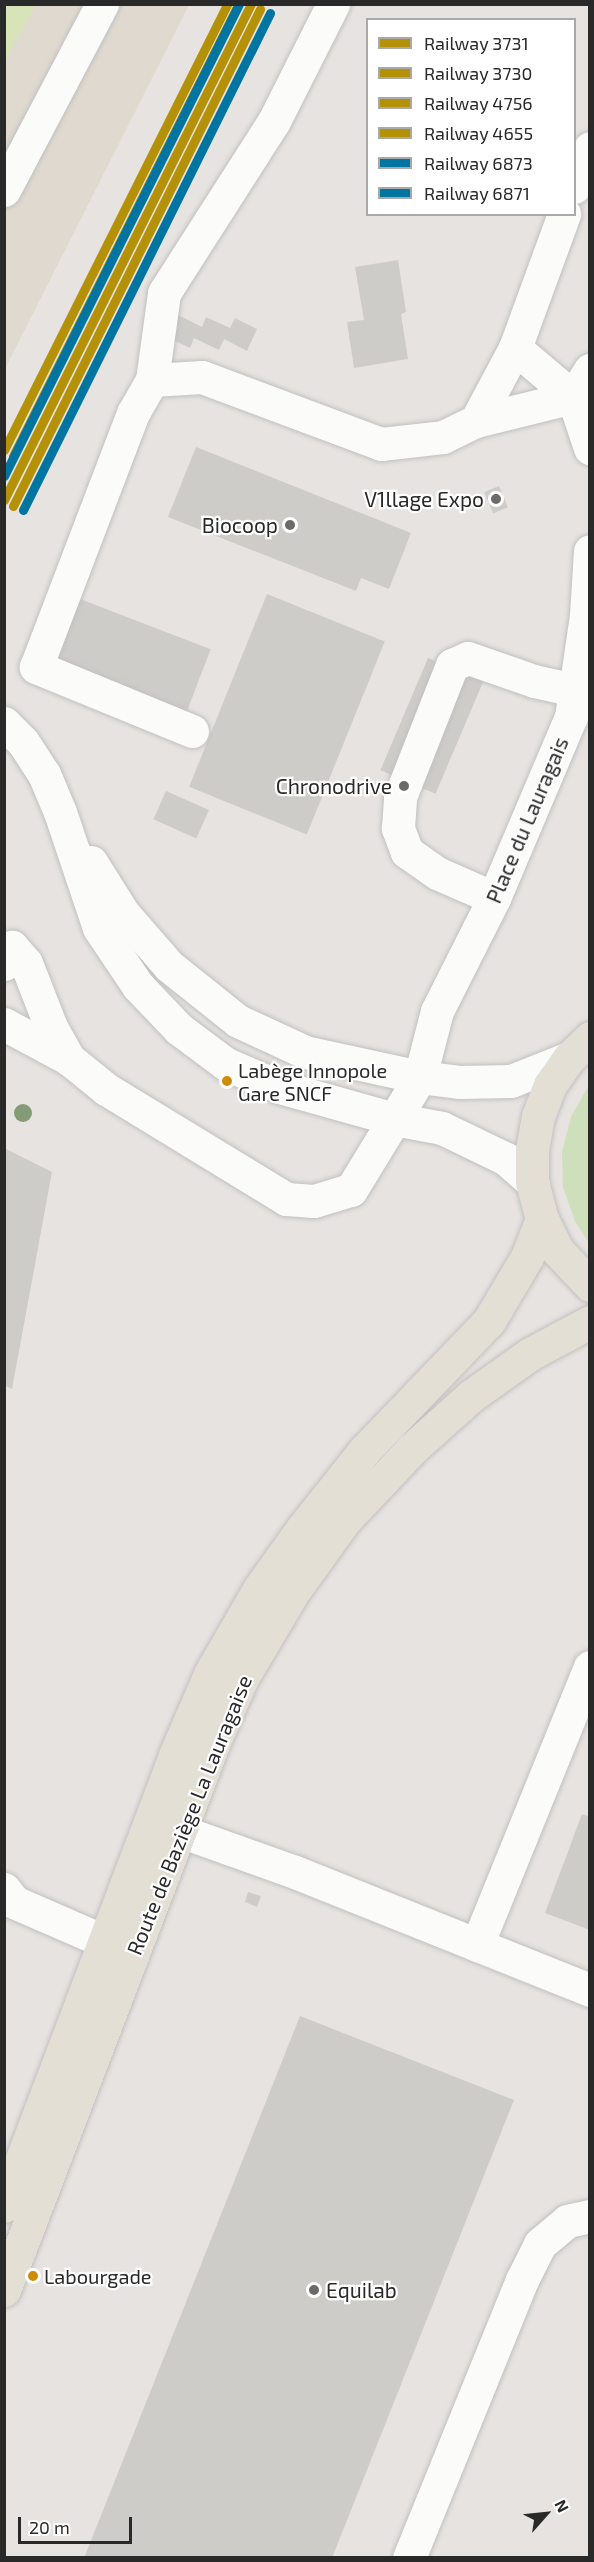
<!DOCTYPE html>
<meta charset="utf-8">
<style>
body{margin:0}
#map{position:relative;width:594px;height:2562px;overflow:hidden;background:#e6e3e0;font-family:"Exo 2",sans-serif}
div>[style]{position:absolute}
.education>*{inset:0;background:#e0d9cf}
.green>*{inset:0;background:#cedfbb}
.pitch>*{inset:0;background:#d8e3ba}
.building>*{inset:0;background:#ceccc9;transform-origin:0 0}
.roads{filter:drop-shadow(0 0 2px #c1c1c1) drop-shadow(0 0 2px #c1c1c1)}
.minor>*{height:33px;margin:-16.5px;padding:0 16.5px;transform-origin:16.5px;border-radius:16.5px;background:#fbfbfa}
.major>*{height:33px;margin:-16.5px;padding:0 16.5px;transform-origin:16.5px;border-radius:16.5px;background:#e4dfd5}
.rail-1>*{height:9px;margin:-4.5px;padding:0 4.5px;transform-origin:4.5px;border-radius:4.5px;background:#b59108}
.rail-2>*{height:9px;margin:-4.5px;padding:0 4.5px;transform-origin:4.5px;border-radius:4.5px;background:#b59108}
.rail-3>*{height:9px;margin:-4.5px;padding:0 4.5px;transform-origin:4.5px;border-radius:4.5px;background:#b59108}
.rail-4>*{height:9px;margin:-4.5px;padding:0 4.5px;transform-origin:4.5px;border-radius:4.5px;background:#b59108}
.rail-5>*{height:9px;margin:-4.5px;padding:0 4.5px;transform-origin:4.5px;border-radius:4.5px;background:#0075a1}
.rail-6>*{height:9px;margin:-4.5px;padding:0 4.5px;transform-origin:4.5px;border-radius:4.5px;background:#0075a1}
.trees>*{width:18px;height:18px;margin:-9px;border-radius:50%;background:#859b76}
.dots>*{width:16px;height:16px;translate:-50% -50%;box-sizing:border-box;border:3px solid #fff;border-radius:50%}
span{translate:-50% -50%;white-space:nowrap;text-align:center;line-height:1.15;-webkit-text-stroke:4.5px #fff;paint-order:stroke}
.bus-label{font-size:20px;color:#292929}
.left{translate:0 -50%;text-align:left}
.poi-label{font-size:21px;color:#292929}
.right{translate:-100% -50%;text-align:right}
.street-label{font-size:21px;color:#292929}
.frame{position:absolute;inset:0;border:6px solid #292929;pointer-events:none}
.legend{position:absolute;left:366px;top:18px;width:210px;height:198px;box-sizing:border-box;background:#fff;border:2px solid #a9a9a9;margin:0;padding:8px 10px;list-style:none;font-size:18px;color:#292929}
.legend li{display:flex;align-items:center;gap:12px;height:30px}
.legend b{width:30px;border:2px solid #a9a9a9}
.north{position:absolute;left:516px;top:2484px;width:60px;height:60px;-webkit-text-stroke:4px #fff;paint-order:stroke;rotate:63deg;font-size:16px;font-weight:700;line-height:24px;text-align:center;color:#292929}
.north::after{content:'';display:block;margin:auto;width:21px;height:27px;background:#292929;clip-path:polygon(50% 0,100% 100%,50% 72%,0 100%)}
.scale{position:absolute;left:18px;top:2517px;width:114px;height:27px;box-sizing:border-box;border:3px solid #292929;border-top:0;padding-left:8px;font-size:18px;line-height:21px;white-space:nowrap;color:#292929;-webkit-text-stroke:4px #fff;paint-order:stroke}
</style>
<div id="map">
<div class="education">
<div style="clip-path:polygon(5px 5px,189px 5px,5px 369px)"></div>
</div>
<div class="green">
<div style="clip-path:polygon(589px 1085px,589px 1243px,575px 1221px,563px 1187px,562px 1152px,571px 1117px)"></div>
</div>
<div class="pitch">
<div style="clip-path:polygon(4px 5px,35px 5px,6px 60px,4px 59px)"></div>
</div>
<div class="building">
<div style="clip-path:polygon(398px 260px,406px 312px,401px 314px,408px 359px,354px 368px,347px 322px,364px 320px,355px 267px)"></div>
<div style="clip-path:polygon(178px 315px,202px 327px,206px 317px,230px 328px,235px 318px,257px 329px,247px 351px,224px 339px,219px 350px,194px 338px,190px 348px,167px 337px)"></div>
<div style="clip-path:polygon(196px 447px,411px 533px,389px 589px,361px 578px,356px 591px,168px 517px)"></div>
<div style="left:499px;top:486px;width:23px;height:16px;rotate:67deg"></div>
<div style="left:267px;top:594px;width:127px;height:208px;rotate:22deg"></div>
<div style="left:80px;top:599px;width:140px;height:71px;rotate:21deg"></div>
<div style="left:428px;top:658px;width:60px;height:122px;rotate:23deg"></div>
<div style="left:166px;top:791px;width:47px;height:31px;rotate:24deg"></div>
<div style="clip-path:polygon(4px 1148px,52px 1172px,12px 1389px,4px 1385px)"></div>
<div style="clip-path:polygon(582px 1814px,590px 1817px,590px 1930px,545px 1913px)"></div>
<div style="clip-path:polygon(248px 1892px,261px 1896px,257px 1907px,245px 1902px)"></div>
<div style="clip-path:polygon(300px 2016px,514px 2100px,332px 2558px,84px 2558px)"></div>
</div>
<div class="roads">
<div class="minor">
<div style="left:574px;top:187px;width:42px;rotate:-67.7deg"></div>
<div style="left:4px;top:190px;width:210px;rotate:-62.2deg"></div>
<div style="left:515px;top:348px;width:76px;rotate:40.2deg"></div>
<div style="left:573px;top:397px;width:54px;rotate:71.6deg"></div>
<div style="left:152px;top:380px;width:88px;rotate:-82.1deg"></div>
<div style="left:164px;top:293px;width:204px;rotate:-57.4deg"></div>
<div style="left:274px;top:121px;width:131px;rotate:-63.2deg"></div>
<div style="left:476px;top:421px;width:100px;rotate:-13.9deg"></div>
<div style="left:573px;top:397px;width:32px;rotate:-58deg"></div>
<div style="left:4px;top:723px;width:27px;rotate:45deg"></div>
<div style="left:23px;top:742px;width:38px;rotate:57deg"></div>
<div style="left:44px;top:774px;width:41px;rotate:67.2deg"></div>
<div style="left:60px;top:812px;width:122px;rotate:71.4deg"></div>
<div style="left:99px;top:928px;width:70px;rotate:56.1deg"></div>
<div style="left:138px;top:986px;width:59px;rotate:46.4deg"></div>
<div style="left:179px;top:1029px;width:59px;rotate:36.7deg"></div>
<div style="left:226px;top:1064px;width:59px;rotate:23.1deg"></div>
<div style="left:280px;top:1087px;width:118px;rotate:15.7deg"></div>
<div style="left:394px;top:1119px;width:49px;rotate:10.6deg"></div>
<div style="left:442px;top:1128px;width:71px;rotate:25.8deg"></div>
<div style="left:506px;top:1159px;width:35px;rotate:41deg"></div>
<div style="left:192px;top:731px;width:169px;rotate:-157.7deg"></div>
<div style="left:36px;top:667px;width:272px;rotate:-69.1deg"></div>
<div style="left:133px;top:413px;width:38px;rotate:-60deg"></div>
<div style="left:152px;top:380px;width:50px;rotate:-3.4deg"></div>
<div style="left:202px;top:377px;width:191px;rotate:20.5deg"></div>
<div style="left:381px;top:444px;width:62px;rotate:-6.4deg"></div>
<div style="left:443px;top:437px;width:37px;rotate:-26deg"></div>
<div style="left:476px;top:421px;width:83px;rotate:-61.9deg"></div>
<div style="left:515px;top:348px;width:143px;rotate:-69.9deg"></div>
<div style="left:91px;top:862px;width:60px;rotate:57.9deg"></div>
<div style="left:123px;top:913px;width:70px;rotate:49deg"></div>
<div style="left:169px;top:966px;width:88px;rotate:38.6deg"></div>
<div style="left:238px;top:1021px;width:74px;rotate:24.8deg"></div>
<div style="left:305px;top:1052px;width:118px;rotate:12.3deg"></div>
<div style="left:420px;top:1077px;width:39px;rotate:7deg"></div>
<div style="left:459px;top:1082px;width:52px;rotate:-1.1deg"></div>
<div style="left:511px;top:1081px;width:62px;rotate:-21.6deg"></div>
<div style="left:494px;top:898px;width:62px;rotate:-156.3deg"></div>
<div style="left:437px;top:873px;width:37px;rotate:-145deg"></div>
<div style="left:407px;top:852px;width:26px;rotate:-111deg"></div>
<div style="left:398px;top:828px;width:31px;rotate:-86deg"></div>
<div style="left:400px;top:797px;width:142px;rotate:-68.5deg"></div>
<div style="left:452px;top:665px;width:17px;rotate:-24deg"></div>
<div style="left:468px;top:658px;width:70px;rotate:19.2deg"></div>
<div style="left:534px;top:681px;width:42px;rotate:12.4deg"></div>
<div style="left:4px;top:964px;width:19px;rotate:-65deg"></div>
<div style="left:12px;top:947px;width:21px;rotate:49deg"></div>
<div style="left:26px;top:963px;width:69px;rotate:68.7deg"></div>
<div style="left:51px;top:1027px;width:37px;rotate:61deg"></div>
<div style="left:4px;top:1024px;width:74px;rotate:28.3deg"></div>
<div style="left:69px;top:1059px;width:48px;rotate:39deg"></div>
<div style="left:106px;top:1089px;width:211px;rotate:31.4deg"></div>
<div style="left:286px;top:1199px;width:28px;rotate:4deg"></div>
<div style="left:314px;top:1201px;width:39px;rotate:-17deg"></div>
<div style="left:351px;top:1190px;width:132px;rotate:-58.6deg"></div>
<div style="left:420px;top:1077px;width:68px;rotate:-75.6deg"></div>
<div style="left:437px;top:1011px;width:127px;rotate:-63.2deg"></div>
<div style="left:494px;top:898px;width:197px;rotate:-67deg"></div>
<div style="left:571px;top:717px;width:103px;rotate:-81.6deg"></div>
<div style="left:586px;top:615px;width:64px;rotate:-86.4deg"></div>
<div style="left:180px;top:1831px;width:122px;rotate:19.6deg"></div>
<div style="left:295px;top:1872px;width:318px;rotate:21.8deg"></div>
<div style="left:4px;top:1889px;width:16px;rotate:52deg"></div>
<div style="left:14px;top:1902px;width:100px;rotate:23.5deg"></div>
<div style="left:477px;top:1945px;width:300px;rotate:-67.9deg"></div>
<div style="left:409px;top:2558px;width:300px;rotate:-67.9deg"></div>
<div style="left:522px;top:2280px;width:40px;rotate:-63.4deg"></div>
<div style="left:540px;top:2244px;width:35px;rotate:-40deg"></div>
<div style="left:567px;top:2221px;width:24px;rotate:-12deg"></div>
</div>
<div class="major">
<div style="left:590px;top:1038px;width:29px;rotate:136deg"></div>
<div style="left:569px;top:1058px;width:33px;rotate:125deg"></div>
<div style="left:550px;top:1085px;width:33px;rotate:111deg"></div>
<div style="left:538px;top:1116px;width:34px;rotate:100deg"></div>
<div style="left:532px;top:1149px;width:33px;rotate:90deg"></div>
<div style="left:532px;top:1182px;width:38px;rotate:75deg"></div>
<div style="left:542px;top:1219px;width:34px;rotate:64deg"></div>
<div style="left:557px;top:1250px;width:48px;rotate:46.7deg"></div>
<div style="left:4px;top:2206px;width:482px;rotate:-69.2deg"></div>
<div style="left:175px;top:1755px;width:88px;rotate:-66.6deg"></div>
<div style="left:210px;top:1674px;width:98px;rotate:-60deg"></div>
<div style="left:259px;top:1589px;width:74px;rotate:-54.4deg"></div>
<div style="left:302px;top:1529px;width:100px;rotate:-51.5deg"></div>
<div style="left:364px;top:1451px;width:180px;rotate:-46.1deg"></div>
<div style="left:489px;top:1321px;width:74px;rotate:-59.3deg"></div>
<div style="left:527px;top:1257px;width:41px;rotate:-68.5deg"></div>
<div style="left:4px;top:2290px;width:590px;rotate:-69.05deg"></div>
<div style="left:215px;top:1739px;width:67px;rotate:-66.1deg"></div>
<div style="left:242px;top:1678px;width:100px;rotate:-59.3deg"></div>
<div style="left:293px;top:1592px;width:87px;rotate:-54.3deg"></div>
<div style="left:344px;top:1521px;width:100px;rotate:-46.6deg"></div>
<div style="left:413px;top:1448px;width:78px;rotate:-41.9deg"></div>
<div style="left:471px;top:1396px;width:72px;rotate:-35.4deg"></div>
<div style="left:530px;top:1354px;width:68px;rotate:-28.1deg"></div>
</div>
</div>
<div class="rail-1">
<div style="left:4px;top:500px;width:554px;rotate:-63.53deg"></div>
</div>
<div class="rail-2">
<div style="left:4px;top:450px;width:499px;rotate:-63.4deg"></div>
</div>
<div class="rail-3">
<div style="left:13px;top:456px;width:500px;rotate:-63.5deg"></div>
</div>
<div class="rail-4">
<div style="left:13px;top:506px;width:555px;rotate:-63.57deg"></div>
</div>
<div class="rail-5">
<div style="left:4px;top:476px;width:527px;rotate:-63.53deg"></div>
</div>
<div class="rail-6">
<div style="left:23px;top:510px;width:555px;rotate:-63.57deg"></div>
</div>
<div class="trees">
<div style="left:23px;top:1113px"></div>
</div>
<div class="dots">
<div style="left:496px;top:499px;background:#6b6a69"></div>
<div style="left:290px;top:525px;background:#6b6a69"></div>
<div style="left:404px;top:786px;background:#6b6a69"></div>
<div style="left:227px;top:1081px;background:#ce8d08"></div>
<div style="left:33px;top:2276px;background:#ce8d08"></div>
<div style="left:314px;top:2290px;background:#6b6a69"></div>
</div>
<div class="bus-label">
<span class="left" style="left:238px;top:1082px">Labège Innopole<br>Gare SNCF</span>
<span class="left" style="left:44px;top:2276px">Labourgade</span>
</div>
<div class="poi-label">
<span class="right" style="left:484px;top:499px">V1llage Expo</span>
<span class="right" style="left:278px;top:525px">Biocoop</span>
<span class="right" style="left:392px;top:786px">Chronodrive</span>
<span class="left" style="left:326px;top:2290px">Equilab</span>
</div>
<div class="street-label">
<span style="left:527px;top:820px;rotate:-67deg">Place du Lauragais</span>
<span style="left:189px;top:1815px;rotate:-68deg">Route de Baziège La Lauragaise</span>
</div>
<div class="frame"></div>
<ul class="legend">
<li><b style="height:8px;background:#b59108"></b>Railway 3731</li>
<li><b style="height:8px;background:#b59108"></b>Railway 3730</li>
<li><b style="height:8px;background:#b59108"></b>Railway 4756</li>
<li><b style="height:8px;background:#b59108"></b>Railway 4655</li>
<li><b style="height:8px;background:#0075a1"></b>Railway 6873</li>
<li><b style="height:8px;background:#0075a1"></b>Railway 6871</li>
</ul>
<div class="north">N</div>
<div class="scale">20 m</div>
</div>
